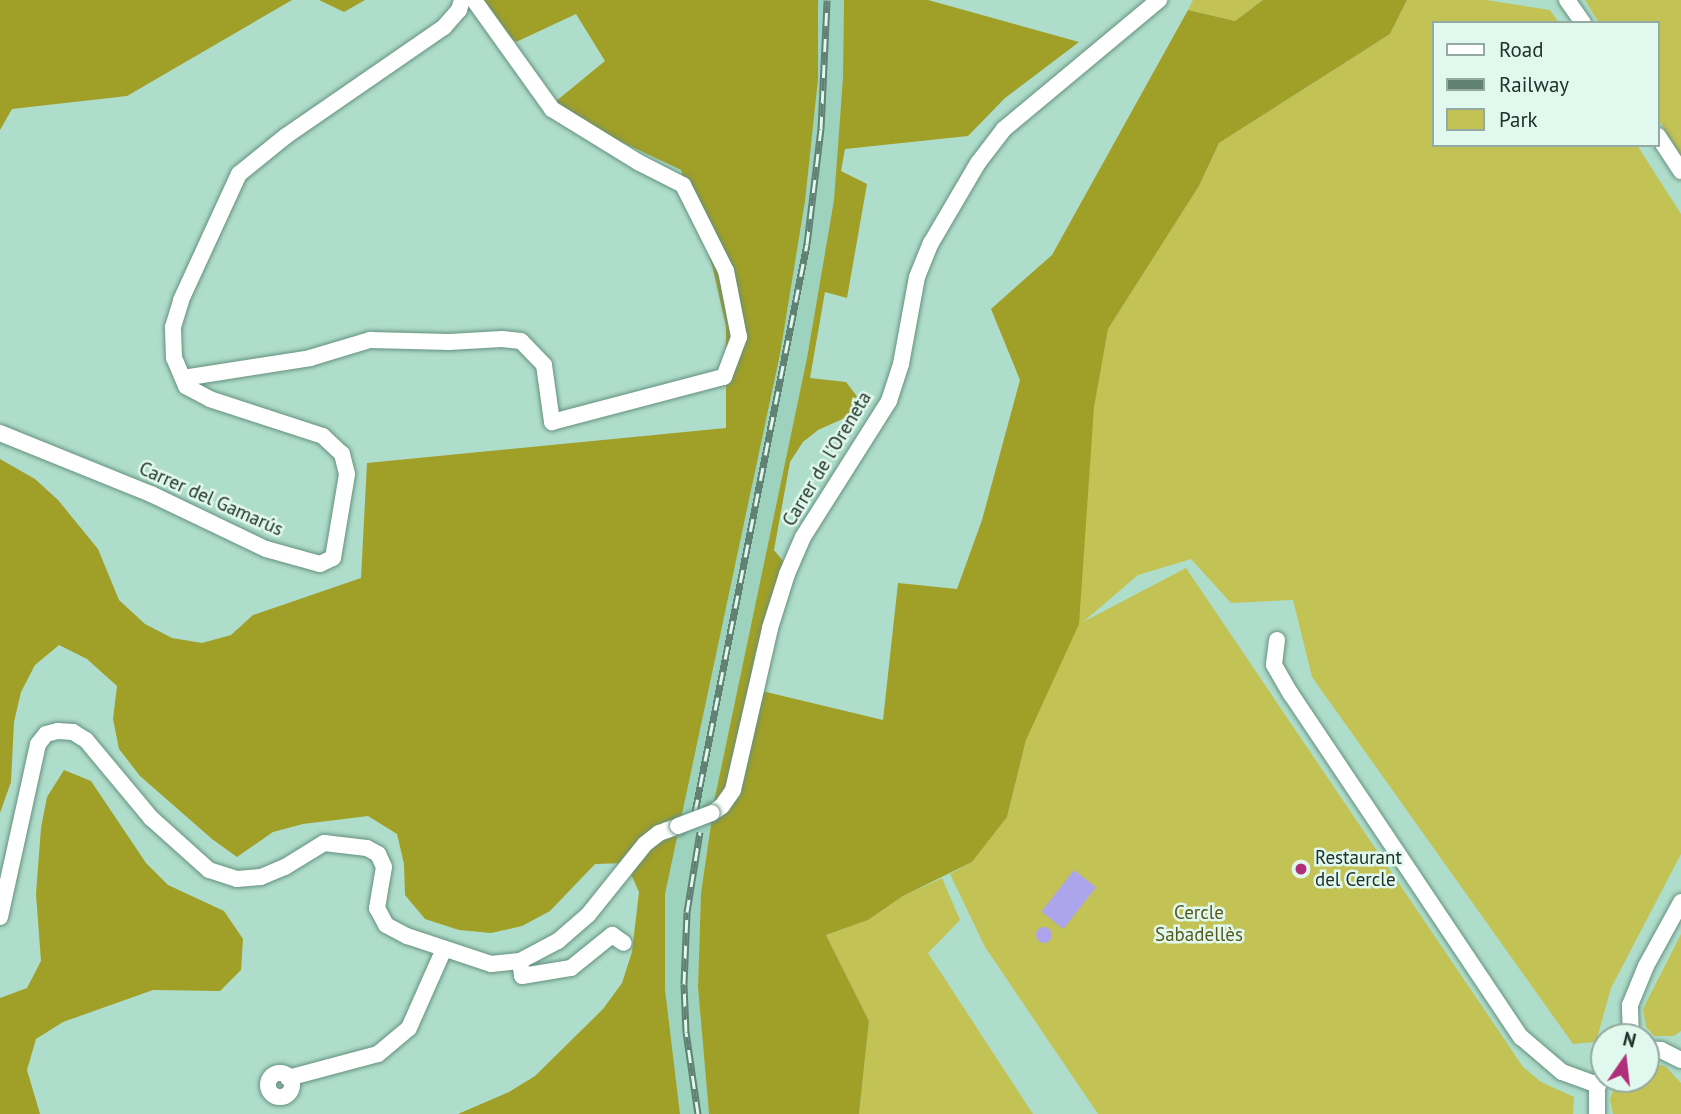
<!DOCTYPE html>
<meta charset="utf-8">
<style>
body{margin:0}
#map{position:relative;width:1681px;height:1114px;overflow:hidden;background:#afddcb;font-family:"PT Sans",sans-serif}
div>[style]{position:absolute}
.built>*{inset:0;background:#9dd3be}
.green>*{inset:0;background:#c2c255}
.forest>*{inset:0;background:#a09f28}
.water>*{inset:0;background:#ada5ec;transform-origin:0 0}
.round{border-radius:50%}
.roads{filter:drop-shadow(0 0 2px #65907f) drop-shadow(0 0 2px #65907f)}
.minor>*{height:16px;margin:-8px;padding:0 8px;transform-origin:8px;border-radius:8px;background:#fff}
.minor>.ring{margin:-8px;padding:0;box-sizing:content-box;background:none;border:16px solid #fff;border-radius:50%}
.rail>*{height:7px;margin-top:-3.5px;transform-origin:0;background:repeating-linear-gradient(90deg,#e1f8ee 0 13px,#628175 0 26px);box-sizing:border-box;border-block:2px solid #628175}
.bridges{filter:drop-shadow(0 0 2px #65907f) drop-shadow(0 0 2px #65907f)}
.minor-bridge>*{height:16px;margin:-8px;padding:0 8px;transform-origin:8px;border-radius:8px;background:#fff}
.dots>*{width:19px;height:19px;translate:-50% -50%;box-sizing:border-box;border:4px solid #e1f8ee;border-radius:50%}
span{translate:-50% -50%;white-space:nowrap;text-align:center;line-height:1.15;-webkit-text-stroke:5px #e1f8ee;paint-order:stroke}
.street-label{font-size:19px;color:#20322b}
.poi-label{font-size:19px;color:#20322b}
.left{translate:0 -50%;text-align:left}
.park-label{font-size:19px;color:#59591f}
.legend{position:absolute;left:1432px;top:21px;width:228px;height:126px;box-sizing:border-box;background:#e1f8ee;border:2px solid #94a9a0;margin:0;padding:9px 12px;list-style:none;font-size:21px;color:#20322b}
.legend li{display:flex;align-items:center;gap:14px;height:35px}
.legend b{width:35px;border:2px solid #94a9a0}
.north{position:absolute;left:1590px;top:1023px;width:70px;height:70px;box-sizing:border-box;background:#e1f8ee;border:2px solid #94a9a0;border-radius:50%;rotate:14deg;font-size:19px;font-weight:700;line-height:28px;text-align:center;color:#20322b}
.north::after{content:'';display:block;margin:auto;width:24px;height:32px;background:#b02f7b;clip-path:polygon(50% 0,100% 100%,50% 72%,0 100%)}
</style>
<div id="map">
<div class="built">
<div style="clip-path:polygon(818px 0,844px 0,843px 77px,834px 200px,807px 358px,715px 797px,701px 893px,698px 987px,709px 1114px,680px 1114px,665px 989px,665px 894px,711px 672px,818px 79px)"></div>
</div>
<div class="green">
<div style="clip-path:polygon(1193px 0,1263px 0,1235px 21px,1188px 10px)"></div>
<div style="clip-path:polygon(1407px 0,1486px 0,1550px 10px,1559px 23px,1434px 23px,1434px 145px,1637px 145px,1681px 214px,1681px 854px,1611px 988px,1596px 1042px,1573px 1044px,1312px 677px,1293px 600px,1231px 603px,1191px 559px,1138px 575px,1083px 622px,1186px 568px,1523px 1067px,1541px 1082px,1574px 1097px,1573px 1114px,1098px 1114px,985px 947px,950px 874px,972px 862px,1007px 817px,1026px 740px,1108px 329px,1199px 186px,1219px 143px,1390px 34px)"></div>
<div style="clip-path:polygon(1585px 0,1681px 0,1681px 156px,1658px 119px,1658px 23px,1599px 23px)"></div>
<div style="clip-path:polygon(942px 878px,960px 920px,928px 953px,1033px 1114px,859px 1114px,869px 1021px,826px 935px,868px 920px,903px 896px)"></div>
<div style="clip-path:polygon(1681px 934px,1681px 1031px,1674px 1036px,1654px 1036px,1646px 1027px,1643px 1009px)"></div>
<div style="clip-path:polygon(1646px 1063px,1665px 1066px,1681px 1083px,1681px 1114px,1613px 1114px,1610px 1099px,1617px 1079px,1646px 1079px)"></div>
</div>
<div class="forest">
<div style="clip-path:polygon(0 0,292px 0,127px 96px,12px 109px,0 130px)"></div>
<div style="clip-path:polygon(319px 0,365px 0,344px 12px)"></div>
<div style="clip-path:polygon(470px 0,818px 0,818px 79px,805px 201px,780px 354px,665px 894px,665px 989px,680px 1114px,458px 1114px,509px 1092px,535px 1076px,603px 1009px,622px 983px,632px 952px,639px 892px,626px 863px,595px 864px,550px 911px,522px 926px,491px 933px,459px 930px,425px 919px,405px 895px,404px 864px,397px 834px,368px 816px,303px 824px,273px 832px,237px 857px,212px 839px,140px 776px,119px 749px,113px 719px,117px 686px,87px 659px,59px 645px,35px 665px,21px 692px,14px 722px,11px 782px,0 813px,0 459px,35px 479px,58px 500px,98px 549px,119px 600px,145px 624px,172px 638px,202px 643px,231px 635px,253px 615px,361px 578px,367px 463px,726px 428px,726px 326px,712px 265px,681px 170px,552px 109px,555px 102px,605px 61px,576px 14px,516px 42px)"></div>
<div style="clip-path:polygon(844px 0,928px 0,1079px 42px,1005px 98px,968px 136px,845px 149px,841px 171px,867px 184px,847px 298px,825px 292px,810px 378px,846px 382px,859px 399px,847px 417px,818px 430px,803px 442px,790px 462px,774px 550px,783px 561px,756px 651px,750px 688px,883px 720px,898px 583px,957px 589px,982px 520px,1020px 380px,991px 309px,1052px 255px,1188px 10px,1235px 21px,1263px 0,1407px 0,1390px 34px,1219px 143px,1199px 186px,1108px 329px,1094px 407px,1079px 624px,1026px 740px,1007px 817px,972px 862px,903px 896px,868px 920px,826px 935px,869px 1021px,859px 1114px,709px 1114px,698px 987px,701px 893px,715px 797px,807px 358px,834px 200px,843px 77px)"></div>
<div style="clip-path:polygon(64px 770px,91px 781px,146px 863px,168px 885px,224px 911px,243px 939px,241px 970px,220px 991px,153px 990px,63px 1022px,36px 1039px,27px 1070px,40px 1114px,0 1114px,0 998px,27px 988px,41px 961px,36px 894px,41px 828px,47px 797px)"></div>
</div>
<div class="water">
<div style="left:1074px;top:870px;width:28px;height:53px;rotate:38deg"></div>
<div class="round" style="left:1036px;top:927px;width:16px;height:16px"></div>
</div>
<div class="roads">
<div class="minor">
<div style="left:1567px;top:0;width:28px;rotate:55deg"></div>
<div style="left:1658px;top:136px;width:42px;rotate:56.7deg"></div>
<div style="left:183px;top:378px;width:129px;rotate:-8.9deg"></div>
<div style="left:310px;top:358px;width:63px;rotate:-16.7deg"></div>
<div style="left:370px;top:340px;width:79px;rotate:1.5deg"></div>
<div style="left:449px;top:342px;width:53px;rotate:-3.2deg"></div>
<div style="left:502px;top:339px;width:19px;rotate:6deg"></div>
<div style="left:521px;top:341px;width:33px;rotate:46deg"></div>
<div style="left:544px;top:365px;width:58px;rotate:82deg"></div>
<div style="left:552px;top:422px;width:178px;rotate:-14.7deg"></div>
<div style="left:724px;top:377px;width:43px;rotate:-69.4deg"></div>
<div style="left:739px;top:337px;width:67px;rotate:-101.1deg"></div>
<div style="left:726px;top:271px;width:96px;rotate:-116.6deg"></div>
<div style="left:683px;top:185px;width:51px;rotate:-152.9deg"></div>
<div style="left:638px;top:162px;width:101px;rotate:-148.4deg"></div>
<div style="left:552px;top:109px;width:134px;rotate:-125.6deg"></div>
<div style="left:0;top:433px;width:163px;rotate:22deg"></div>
<div style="left:151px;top:494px;width:127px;rotate:25.6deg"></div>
<div style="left:266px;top:549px;width:56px;rotate:15.5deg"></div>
<div style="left:320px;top:564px;width:14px;rotate:-25deg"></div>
<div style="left:333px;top:558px;width:85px;rotate:-80.5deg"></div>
<div style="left:347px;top:474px;width:21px;rotate:-104deg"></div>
<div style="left:342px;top:454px;width:26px;rotate:-137deg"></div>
<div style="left:323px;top:436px;width:119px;rotate:-161.9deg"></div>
<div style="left:210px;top:399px;width:27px;rotate:-152deg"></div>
<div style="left:186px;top:386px;width:30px;rotate:-113deg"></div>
<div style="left:174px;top:358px;width:31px;rotate:-92deg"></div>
<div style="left:173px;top:327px;width:28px;rotate:-73deg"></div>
<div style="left:181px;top:300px;width:139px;rotate:-65.3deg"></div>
<div style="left:239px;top:174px;width:60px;rotate:-39deg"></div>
<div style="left:286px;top:136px;width:192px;rotate:-34.6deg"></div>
<div style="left:444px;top:27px;width:23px;rotate:-49deg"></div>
<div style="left:459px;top:10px;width:10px;rotate:-73deg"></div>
<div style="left:1277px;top:640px;width:25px;rotate:97deg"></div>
<div style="left:1274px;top:665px;width:34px;rotate:60deg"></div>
<div style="left:1291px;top:694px;width:413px;rotate:56.2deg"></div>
<div style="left:1521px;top:1037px;width:54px;rotate:40.5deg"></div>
<div style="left:1562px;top:1072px;width:38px;rotate:20deg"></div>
<div style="left:712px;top:813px;width:12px;rotate:-35deg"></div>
<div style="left:722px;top:806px;width:19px;rotate:-55deg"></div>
<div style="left:733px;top:790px;width:166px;rotate:-77.1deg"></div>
<div style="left:770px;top:628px;width:57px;rotate:-72.5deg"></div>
<div style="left:787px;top:574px;width:40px;rotate:-66.6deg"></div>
<div style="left:803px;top:537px;width:161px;rotate:-57.7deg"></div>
<div style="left:889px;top:401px;width:39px;rotate:-72deg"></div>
<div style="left:901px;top:364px;width:88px;rotate:-79.6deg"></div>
<div style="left:917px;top:277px;width:37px;rotate:-68deg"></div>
<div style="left:931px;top:243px;width:93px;rotate:-59.6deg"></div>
<div style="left:978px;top:163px;width:43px;rotate:-52.6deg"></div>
<div style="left:1004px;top:129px;width:202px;rotate:-39.8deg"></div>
<div style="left:0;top:917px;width:177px;rotate:-77.6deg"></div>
<div style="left:38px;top:744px;width:13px;rotate:-51deg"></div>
<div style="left:46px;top:734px;width:12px;rotate:-14deg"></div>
<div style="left:58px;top:731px;width:15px;rotate:4deg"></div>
<div style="left:73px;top:732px;width:15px;rotate:32deg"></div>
<div style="left:86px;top:740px;width:102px;rotate:50.2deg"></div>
<div style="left:151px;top:818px;width:78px;rotate:41.9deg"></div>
<div style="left:209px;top:870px;width:29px;rotate:18deg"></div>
<div style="left:237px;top:879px;width:24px;rotate:-5deg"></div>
<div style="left:261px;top:877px;width:26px;rotate:-23deg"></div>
<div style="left:285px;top:867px;width:46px;rotate:-31.6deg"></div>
<div style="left:324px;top:843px;width:43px;rotate:6.6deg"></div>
<div style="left:367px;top:848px;width:13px;rotate:29deg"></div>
<div style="left:378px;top:854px;width:14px;rotate:65deg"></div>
<div style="left:384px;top:867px;width:42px;rotate:99.7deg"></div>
<div style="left:377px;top:908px;width:19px;rotate:62deg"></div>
<div style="left:386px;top:925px;width:24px;rotate:28deg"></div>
<div style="left:407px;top:936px;width:89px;rotate:18.4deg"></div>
<div style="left:491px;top:964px;width:29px;rotate:-6deg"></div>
<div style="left:520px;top:961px;width:43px;rotate:-27.8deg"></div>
<div style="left:558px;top:941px;width:40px;rotate:-41deg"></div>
<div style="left:588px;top:915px;width:91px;rotate:-51.2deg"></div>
<div style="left:645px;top:844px;width:18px;rotate:-38deg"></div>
<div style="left:659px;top:833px;width:20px;rotate:-20deg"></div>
<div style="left:520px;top:961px;width:15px;rotate:82deg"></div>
<div style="left:522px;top:976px;width:50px;rotate:-9.3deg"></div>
<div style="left:571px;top:968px;width:53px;rotate:-38.8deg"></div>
<div style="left:612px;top:935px;width:14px;rotate:34deg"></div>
<div style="left:1631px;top:1037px;width:32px;rotate:-92deg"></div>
<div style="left:1630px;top:1005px;width:42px;rotate:-67.7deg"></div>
<div style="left:1646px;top:966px;width:73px;rotate:-61.3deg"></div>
<div style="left:1646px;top:1049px;width:15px;rotate:4deg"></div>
<div style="left:1661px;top:1050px;width:22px;rotate:27deg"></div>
<div class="ring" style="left:268px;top:1073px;width:8px;height:8px"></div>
<div style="left:288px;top:1078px;width:93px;rotate:-14.9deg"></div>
<div style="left:378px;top:1054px;width:40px;rotate:-40deg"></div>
<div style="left:409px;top:1028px;width:86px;rotate:-66.1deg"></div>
<div style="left:1597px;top:1114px;width:26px;rotate:-90deg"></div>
<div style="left:1597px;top:1088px;width:17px;rotate:-66deg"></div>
</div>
</div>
<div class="rail">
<div style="left:695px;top:812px;width:579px;rotate:-78.85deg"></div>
<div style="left:807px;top:244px;width:116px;rotate:-83.1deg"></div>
<div style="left:821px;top:129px;width:129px;rotate:-87.3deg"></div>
<div style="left:698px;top:1114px;width:83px;rotate:-98.3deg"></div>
<div style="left:686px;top:1032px;width:48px;rotate:-92.4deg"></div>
<div style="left:684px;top:984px;width:72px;rotate:-87.6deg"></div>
<div style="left:687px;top:912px;width:81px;rotate:-80.8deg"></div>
</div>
<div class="bridges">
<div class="minor-bridge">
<div style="left:678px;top:826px;width:36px;rotate:-21deg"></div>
</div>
</div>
<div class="dots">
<div style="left:1301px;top:869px;background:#b02f7b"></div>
</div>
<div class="street-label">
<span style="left:827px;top:459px;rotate:-59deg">Carrer de l'Oreneta</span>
<span style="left:211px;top:499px;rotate:24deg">Carrer del Gamarús</span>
</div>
<div class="poi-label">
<span class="left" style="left:1315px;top:869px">Restaurant<br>del Cercle</span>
</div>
<div class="park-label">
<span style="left:1199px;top:924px">Cercle<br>Sabadellès</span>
</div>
<ul class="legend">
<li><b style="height:9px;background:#fff"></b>Road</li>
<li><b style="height:9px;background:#628175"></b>Railway</li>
<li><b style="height:19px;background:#c2c255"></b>Park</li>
</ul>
<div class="north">N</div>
</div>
